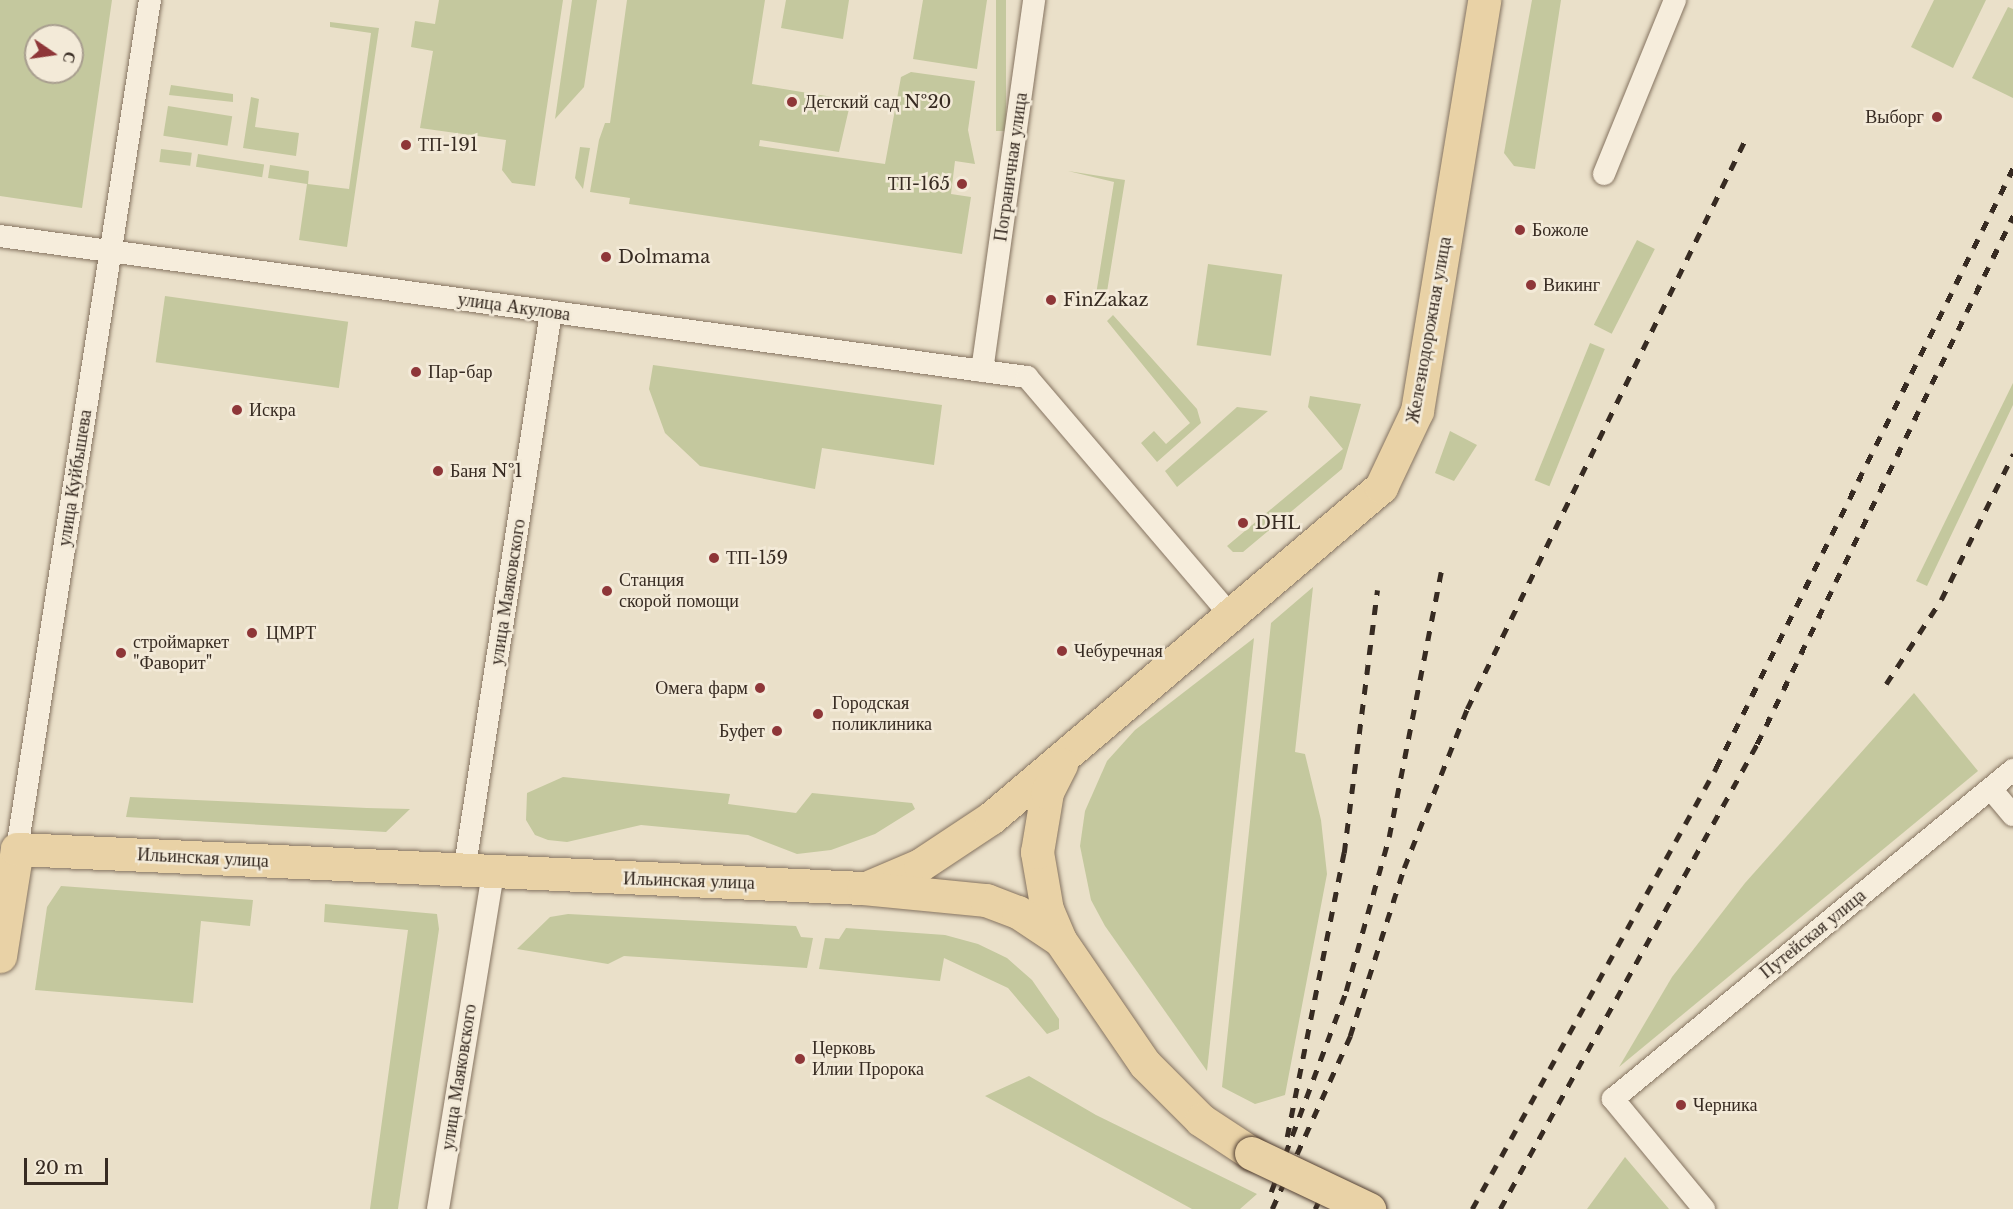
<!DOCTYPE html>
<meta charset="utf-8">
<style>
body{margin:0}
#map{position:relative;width:2013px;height:1209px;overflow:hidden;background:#eae0c9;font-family:"Libre Baskerville",serif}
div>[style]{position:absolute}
.green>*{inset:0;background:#c4c89e;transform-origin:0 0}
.roads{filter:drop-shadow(0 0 2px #857360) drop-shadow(0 0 2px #857360)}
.street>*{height:22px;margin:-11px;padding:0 11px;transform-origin:11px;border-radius:11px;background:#f6eddc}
.primary>*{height:33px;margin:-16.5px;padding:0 16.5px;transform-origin:16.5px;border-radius:16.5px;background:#e9d2a6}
.rail>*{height:4.5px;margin-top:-2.25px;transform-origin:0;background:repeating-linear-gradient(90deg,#372b22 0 10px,transparent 0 20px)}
.bridges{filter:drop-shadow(0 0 2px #544133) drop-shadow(0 0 2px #544133)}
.primary-bridge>*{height:33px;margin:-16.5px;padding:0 16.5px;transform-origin:16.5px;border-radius:16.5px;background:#e9d2a6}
.dots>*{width:16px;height:16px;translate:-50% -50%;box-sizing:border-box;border:3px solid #f3ead8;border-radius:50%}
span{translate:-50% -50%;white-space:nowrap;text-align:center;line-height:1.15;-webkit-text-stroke:5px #f3ead8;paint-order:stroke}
.poi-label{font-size:18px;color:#372b22}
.left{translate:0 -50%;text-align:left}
.right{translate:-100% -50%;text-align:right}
.street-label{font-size:18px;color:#372b22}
.north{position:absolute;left:24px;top:24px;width:60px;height:60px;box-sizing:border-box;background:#f3ead8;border:2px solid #a89e8f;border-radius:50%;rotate:103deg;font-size:16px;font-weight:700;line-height:24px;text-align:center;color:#372b22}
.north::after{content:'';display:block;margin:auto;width:21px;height:27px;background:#8e3638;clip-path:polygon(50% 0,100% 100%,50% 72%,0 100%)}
.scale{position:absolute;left:24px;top:1158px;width:84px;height:27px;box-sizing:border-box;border:3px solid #372b22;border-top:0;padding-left:8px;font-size:18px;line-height:21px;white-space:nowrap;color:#372b22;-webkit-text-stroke:4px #f3ead8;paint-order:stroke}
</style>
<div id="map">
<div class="green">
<div style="clip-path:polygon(evenodd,0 0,112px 0,82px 208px,0 196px,0 0,36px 36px,72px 36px,72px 72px,36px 72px,36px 36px)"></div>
<div style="clip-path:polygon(439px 0,563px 0,535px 186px,512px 183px,502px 170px,506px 140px,420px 128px,433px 51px,411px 47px,415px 21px,435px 24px)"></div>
<div style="clip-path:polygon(572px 0,597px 0,584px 87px,555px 119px)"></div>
<div style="clip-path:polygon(627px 0,765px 0,752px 84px,851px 100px,839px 152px,760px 140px,759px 146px,885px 164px,901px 77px,911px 72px,975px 81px,968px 130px,975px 164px,955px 161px,951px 194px,971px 197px,962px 254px,629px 204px,630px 198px,590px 192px,599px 140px,605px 123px,610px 123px)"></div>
<div style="clip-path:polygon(786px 0,849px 0,843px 39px,781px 28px)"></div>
<div style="clip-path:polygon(923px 0,987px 0,977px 69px,913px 59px)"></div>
<div style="left:996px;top:0;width:10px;height:131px"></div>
<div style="clip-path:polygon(1532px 0,1561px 0,1535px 169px,1514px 166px,1504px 153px)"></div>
<div style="clip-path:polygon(1934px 0,1986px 0,1953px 68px,1911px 47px)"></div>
<div style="clip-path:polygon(2008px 7px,2013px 9px,2013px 98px,1972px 78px)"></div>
<div style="clip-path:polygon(330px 22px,379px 28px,347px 247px,299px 240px,307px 184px,268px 178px,270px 165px,309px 171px,308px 184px,349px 189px,371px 33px,330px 27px)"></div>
<div style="clip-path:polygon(171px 85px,233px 94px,233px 102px,169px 95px)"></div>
<div style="clip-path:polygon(251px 97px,259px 99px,255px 127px,299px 133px,296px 156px,243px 148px)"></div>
<div style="left:168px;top:106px;width:65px;height:30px;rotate:9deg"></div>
<div style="clip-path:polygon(580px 147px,590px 148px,583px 189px,575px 178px)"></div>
<div style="left:161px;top:149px;width:31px;height:13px;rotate:7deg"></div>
<div style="left:198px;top:154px;width:67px;height:13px;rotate:9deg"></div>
<div style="clip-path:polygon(1068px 171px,1125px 180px,1106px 298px,1094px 307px,1114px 182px)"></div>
<div style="left:1637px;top:240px;width:20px;height:95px;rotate:27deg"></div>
<div style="left:1208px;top:264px;width:75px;height:82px;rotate:8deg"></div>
<div style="left:165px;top:296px;width:185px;height:67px;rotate:8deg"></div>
<div style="clip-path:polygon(1113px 315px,1197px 409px,1201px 423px,1157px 462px,1141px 443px,1154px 431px,1166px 444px,1190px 423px,1107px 321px)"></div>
<div style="left:1590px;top:343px;width:16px;height:148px;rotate:22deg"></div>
<div style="clip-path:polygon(653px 365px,942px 405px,934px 465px,822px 448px,815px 489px,700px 466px,665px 433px,649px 389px)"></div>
<div style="clip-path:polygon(2013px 383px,2013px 405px,1927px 586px,1916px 581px)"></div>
<div style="clip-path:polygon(1310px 396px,1361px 404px,1342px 469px,1243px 552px,1233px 552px,1227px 546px,1343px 449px,1308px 407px)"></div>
<div style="clip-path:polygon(1237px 407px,1268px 411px,1177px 487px,1165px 471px)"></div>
<div style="clip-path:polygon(1450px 431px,1477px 445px,1454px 481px,1435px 473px)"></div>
<div style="clip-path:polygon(1313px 587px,1295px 752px,1305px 754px,1321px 820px,1327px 874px,1285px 1095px,1255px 1104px,1222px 1087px,1271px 623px)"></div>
<div style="clip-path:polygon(1254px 638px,1207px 1071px,1105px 926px,1091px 900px,1080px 846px,1085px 811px,1107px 761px,1135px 730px)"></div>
<div style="clip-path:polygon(1914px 693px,1978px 771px,1619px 1067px,1672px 977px,1745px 883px)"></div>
<div style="clip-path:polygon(563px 777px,730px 794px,728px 804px,796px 813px,812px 793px,912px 803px,915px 809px,875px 834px,831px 850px,797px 854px,748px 835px,641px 825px,567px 842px,548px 840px,535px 835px,526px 820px,527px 793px)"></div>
<div style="clip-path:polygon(130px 797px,367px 808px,410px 809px,386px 832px,126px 817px)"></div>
<div style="clip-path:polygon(61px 886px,253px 900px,250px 926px,201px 921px,193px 1003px,35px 990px,47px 907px)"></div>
<div style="clip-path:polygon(325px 904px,437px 914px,439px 929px,398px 1209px,370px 1209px,408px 930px,324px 922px)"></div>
<div style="clip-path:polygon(568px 914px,796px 926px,801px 937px,813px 938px,807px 968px,624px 956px,608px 964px,517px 949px,550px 917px)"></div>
<div style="clip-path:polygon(846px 928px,945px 935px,978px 944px,1007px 958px,1032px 980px,1059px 1019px,1059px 1029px,1047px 1034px,1008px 988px,944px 958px,940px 981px,819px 969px,825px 938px,839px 939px)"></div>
<div style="clip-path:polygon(1029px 1076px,1096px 1115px,1257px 1194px,1240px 1209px,1192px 1209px,985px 1096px)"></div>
<div style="clip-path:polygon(1625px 1157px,1669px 1209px,1587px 1209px)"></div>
</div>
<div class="roads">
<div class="street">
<div style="left:1604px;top:174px;width:188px;rotate:-67.8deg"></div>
<div style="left:0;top:236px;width:1037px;rotate:7.82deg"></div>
<div style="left:1027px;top:377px;width:316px;rotate:49.5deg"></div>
<div style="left:982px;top:371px;width:375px;rotate:-82deg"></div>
<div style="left:1991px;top:789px;width:34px;rotate:50deg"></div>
<div style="left:17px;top:849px;width:859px;rotate:-81.1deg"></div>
<div style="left:464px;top:872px;width:567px;rotate:-81.17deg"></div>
<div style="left:438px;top:1209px;width:340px;rotate:-80.7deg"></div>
<div style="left:1704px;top:1209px;width:143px;rotate:-129.6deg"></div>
<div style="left:1613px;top:1099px;width:518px;rotate:-39.44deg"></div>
</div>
<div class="primary">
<div style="left:871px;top:886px;width:53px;rotate:-23.2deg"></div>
<div style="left:920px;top:865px;width:85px;rotate:-33.5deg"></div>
<div style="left:991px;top:818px;width:512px;rotate:-40.32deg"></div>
<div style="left:1381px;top:487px;width:84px;rotate:-64.7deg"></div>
<div style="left:1417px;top:411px;width:416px;rotate:-80.7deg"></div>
<div style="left:1060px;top:940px;width:33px;rotate:-113deg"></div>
<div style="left:1047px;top:910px;width:59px;rotate:-99.8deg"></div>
<div style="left:1037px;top:852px;width:61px;rotate:-80.5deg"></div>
<div style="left:1047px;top:792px;width:31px;rotate:-63deg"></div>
<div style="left:0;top:956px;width:108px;rotate:-81deg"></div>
<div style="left:17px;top:849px;width:847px;rotate:2.64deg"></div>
<div style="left:863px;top:888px;width:124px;rotate:5.6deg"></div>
<div style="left:986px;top:900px;width:34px;rotate:21deg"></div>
<div style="left:1018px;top:912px;width:50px;rotate:33.7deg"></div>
<div style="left:1060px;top:940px;width:150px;rotate:55.6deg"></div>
<div style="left:1145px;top:1064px;width:79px;rotate:45deg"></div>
<div style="left:1201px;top:1120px;width:60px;rotate:33.4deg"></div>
</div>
</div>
<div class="rail">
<div style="left:1886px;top:684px;width:100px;rotate:-56.8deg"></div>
<div style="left:1941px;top:600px;width:163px;rotate:-63.7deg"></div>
<div style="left:1287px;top:1137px;width:290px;rotate:-78.7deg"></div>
<div style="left:1344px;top:853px;width:265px;rotate:-82.8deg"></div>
<div style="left:1271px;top:1192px;width:215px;rotate:-69.5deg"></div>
<div style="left:1346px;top:991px;width:160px;rotate:-74.4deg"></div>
<div style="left:1389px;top:837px;width:270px;rotate:-78.9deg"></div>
<div style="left:1272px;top:1209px;width:190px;rotate:-65.7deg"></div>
<div style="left:1350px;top:1036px;width:176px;rotate:-72.2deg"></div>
<div style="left:1404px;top:868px;width:171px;rotate:-68.4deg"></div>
<div style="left:1467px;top:709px;width:638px;rotate:-63.96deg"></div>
<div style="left:1315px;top:1209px;width:19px;rotate:-65deg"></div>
<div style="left:1472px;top:1209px;width:504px;rotate:-61.04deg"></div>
<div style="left:1716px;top:768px;width:669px;rotate:-63.66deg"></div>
<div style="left:1500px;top:1209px;width:531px;rotate:-61.07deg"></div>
<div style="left:1757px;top:744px;width:587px;rotate:-64.13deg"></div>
</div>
<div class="bridges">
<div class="primary-bridge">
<div style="left:1251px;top:1153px;width:131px;rotate:25.4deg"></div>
</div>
</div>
<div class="dots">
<div style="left:792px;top:102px;background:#8e3638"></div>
<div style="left:1937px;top:117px;background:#8e3638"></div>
<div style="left:406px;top:145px;background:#8e3638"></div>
<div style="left:962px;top:184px;background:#8e3638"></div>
<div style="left:1520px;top:230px;background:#8e3638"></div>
<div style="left:606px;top:257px;background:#8e3638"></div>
<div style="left:1531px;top:285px;background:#8e3638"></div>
<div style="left:1051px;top:300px;background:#8e3638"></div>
<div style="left:416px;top:372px;background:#8e3638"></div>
<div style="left:237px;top:410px;background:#8e3638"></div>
<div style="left:438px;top:471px;background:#8e3638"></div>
<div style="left:1243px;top:523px;background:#8e3638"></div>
<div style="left:714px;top:558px;background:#8e3638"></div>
<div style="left:607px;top:591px;background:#8e3638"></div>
<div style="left:252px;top:633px;background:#8e3638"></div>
<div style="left:1062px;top:651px;background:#8e3638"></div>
<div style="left:121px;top:653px;background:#8e3638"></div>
<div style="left:760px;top:688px;background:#8e3638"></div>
<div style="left:818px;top:714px;background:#8e3638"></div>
<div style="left:777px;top:731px;background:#8e3638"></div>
<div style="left:800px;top:1059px;background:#8e3638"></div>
<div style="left:1681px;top:1105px;background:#8e3638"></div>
</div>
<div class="poi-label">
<span class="left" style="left:804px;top:102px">Детский сад №20</span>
<span class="right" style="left:1924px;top:117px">Выборг</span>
<span class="left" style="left:418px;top:145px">ТП-191</span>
<span class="right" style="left:950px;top:184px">ТП-165</span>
<span class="left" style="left:1532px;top:230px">Божоле</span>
<span class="left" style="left:618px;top:257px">Dolmama</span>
<span class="left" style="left:1543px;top:285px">Викинг</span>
<span class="left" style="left:1063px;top:300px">FinZakaz</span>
<span class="left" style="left:428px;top:372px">Пар-бар</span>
<span class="left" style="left:249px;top:410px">Искра</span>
<span class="left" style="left:450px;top:471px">Баня №1</span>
<span class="left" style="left:1255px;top:523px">DHL</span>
<span class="left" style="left:726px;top:558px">ТП-159</span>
<span class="left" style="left:619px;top:591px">Станция<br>скорой помощи</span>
<span class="left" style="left:266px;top:633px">ЦМРТ</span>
<span class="left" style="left:133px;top:653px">строймаркет<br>"Фаворит"</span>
<span class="left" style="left:1074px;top:651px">Чебуречная</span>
<span class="right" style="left:748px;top:688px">Омега фарм</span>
<span class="left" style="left:832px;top:714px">Городская<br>поликлиника</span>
<span class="right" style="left:765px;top:731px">Буфет</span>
<span class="left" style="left:812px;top:1059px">Церковь<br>Илии Пророка</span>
<span class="left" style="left:1693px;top:1105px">Черника</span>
</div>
<div class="street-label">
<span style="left:1011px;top:167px;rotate:-82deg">Пограничная улица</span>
<span style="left:514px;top:307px;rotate:8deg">улица Акулова</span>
<span style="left:1429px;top:330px;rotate:-80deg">Железнодорожная улица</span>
<span style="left:75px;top:478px;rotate:-81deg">улица Куйбышева</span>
<span style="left:508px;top:592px;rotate:-81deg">улица Маяковского</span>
<span style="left:203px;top:858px;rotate:3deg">Ильинская улица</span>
<span style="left:689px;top:881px;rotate:2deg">Ильинская улица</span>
<span style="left:1813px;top:934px;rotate:-39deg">Путейская улица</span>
<span style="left:459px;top:1077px;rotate:-81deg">улица Маяковского</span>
</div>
<div class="north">С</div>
<div class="scale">20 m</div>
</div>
